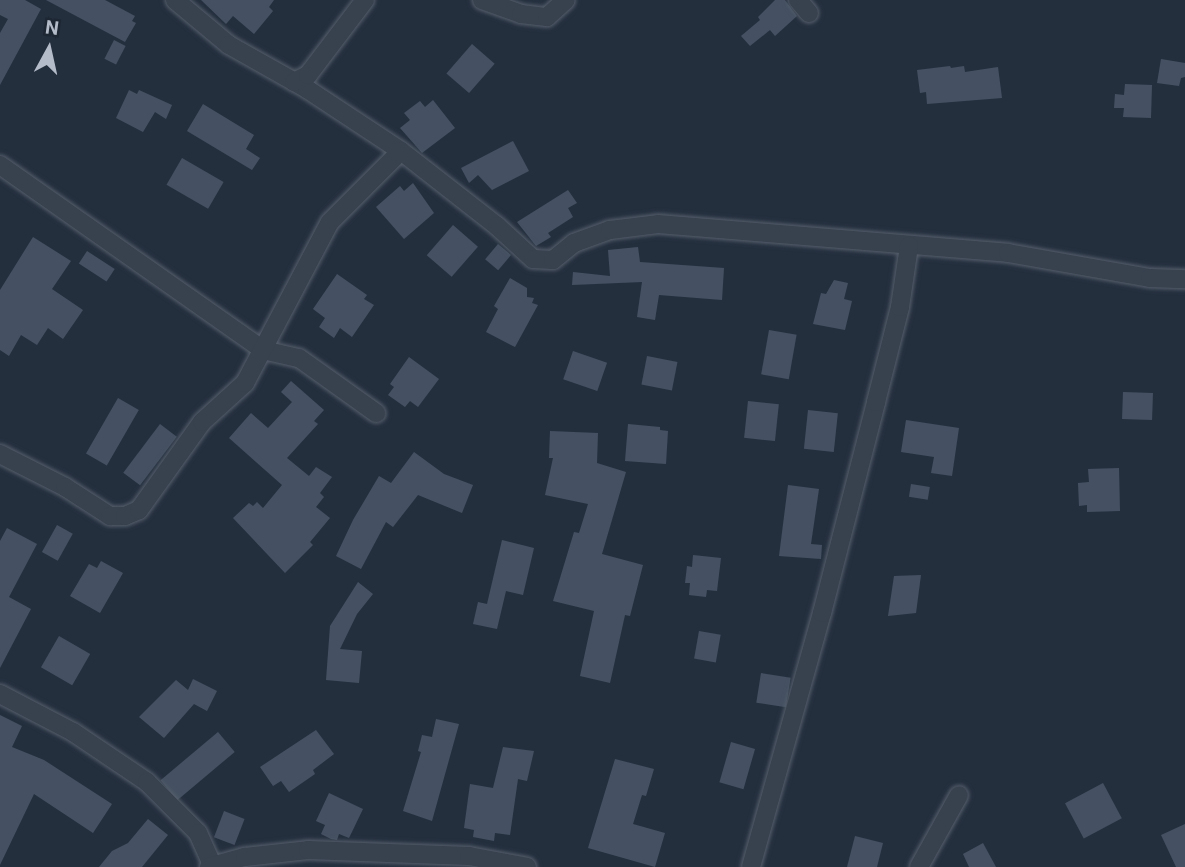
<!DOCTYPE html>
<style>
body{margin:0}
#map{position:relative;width:1185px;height:867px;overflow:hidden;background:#242f3e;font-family:Roboto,sans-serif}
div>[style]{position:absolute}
.building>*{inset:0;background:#455162;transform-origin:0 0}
.roads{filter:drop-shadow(0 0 2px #565f6c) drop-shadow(0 0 2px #565f6c)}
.minor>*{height:18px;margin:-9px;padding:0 9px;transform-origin:9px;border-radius:9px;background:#38414e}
span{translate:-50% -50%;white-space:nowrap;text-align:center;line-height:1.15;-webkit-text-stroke:5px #1d2633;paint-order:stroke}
.north{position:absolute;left:14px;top:14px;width:70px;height:70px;-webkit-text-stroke:5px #1d2633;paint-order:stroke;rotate:8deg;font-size:19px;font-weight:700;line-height:28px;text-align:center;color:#b4bcc9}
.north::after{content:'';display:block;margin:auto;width:24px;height:32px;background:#b4bcc9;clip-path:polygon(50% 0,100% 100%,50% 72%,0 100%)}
</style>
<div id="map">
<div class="building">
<div style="clip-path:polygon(0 0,25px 0,41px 9px,0 85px,0 33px,8px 19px,0 15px)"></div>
<div style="clip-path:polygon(46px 0,105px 0,135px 16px,132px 21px,136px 23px,125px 42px)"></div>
<div style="clip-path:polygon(201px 0,274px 0,269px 7px,273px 11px,254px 34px,233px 16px,226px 24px)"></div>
<div style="clip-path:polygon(775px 0,785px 0,797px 16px,775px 36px,770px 30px,750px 46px,741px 36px,760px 20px,758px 17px)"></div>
<div style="left:114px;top:40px;width:13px;height:21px;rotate:27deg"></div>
<div style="left:472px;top:44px;width:30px;height:39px;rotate:41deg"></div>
<div style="clip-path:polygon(1161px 59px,1185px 63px,1185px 77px,1181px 78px,1179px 86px,1157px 83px)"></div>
<div style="clip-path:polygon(950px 66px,951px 68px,964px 66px,965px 72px,998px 67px,1002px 98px,927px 104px,926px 92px,920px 93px,917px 70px)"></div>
<div style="clip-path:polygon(1125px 84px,1152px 85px,1151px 118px,1123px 117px,1124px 108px,1114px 108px,1115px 94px,1124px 95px)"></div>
<div style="clip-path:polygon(129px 90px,137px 94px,139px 90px,172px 105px,166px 119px,155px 112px,143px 132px,116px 118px)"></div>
<div style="clip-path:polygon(433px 100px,455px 128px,422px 153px,400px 128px,410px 120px,404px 113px,420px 101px,425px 107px)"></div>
<div style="clip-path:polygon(203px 104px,254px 135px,246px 149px,260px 158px,252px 170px,187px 131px)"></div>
<div style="clip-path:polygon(513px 141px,529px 171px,492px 190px,478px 175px,469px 183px,461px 168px)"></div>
<div style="left:182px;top:158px;width:48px;height:31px;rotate:30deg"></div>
<div style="clip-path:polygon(413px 183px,434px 213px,404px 239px,376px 207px,400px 186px,404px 191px)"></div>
<div style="clip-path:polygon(568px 190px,577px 203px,568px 208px,573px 217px,548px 233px,551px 237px,536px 246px,517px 222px)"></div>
<div style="left:453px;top:225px;width:33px;height:40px;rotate:41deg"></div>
<div style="clip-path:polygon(33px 237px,71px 261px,52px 289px,83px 310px,63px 339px,48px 328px,37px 345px,21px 335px,9px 356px,0 350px,0 290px)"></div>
<div style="left:498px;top:244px;width:17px;height:20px;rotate:40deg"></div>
<div style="clip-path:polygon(638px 247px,640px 262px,724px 268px,722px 300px,659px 295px,655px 320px,637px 317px,642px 282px,572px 285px,573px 272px,610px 276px,608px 250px)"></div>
<div style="left:87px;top:251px;width:33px;height:15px;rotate:33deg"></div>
<div style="clip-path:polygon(337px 274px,367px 295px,364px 299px,374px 305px,352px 337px,340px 328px,334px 338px,319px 327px,325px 318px,313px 309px)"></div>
<div style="clip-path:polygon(510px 278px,527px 288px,527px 297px,534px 298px,532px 303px,538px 305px,515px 347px,486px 332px,498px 309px,494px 306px)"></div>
<div style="clip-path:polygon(834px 280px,848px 283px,844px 299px,852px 301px,845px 330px,813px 324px,821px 293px,826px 294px)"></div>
<div style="left:769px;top:330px;width:28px;height:45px;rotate:10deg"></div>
<div style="left:573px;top:351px;width:36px;height:30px;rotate:19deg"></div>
<div style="left:647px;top:356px;width:31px;height:29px;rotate:11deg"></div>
<div style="clip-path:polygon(409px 357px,439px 379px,418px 407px,410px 401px,405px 407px,388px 395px,394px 387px,390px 384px)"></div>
<div style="clip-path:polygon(291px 381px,324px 410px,314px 421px,318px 424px,287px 458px,309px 476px,316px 467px,332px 477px,320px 493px,324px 497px,316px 507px,330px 518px,310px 542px,313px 545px,285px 573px,233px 518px,249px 503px,253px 506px,257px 502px,263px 508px,282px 485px,229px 438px,251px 413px,268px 428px,292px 402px,281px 392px)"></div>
<div style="left:1123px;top:392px;width:30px;height:27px;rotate:2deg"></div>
<div style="left:118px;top:398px;width:24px;height:64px;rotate:30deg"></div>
<div style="left:748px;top:401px;width:31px;height:37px;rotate:6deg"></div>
<div style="left:808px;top:410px;width:30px;height:39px;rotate:6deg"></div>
<div style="clip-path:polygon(906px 420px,959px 428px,952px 476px,931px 473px,934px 457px,901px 452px)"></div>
<div style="left:160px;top:424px;width:21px;height:61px;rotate:37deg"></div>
<div style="clip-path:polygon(628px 424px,660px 427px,660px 430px,668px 431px,666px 464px,625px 461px)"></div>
<div style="clip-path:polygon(550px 431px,598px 433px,597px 463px,626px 472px,602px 554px,643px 565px,630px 616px,625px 615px,610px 683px,580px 676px,594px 611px,553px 601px,574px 532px,579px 533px,588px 504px,545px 495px,553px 458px,549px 458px)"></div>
<div style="clip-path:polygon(414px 452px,444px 474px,473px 485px,462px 513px,418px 495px,393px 527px,386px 522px,361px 569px,336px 556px,353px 520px,379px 476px,391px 483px)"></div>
<div style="clip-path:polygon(1119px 468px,1120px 511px,1087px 512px,1087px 505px,1079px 506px,1078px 483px,1089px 482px,1088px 469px)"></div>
<div style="left:911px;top:484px;width:19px;height:13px;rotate:9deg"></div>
<div style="clip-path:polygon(788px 485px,819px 489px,811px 544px,822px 545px,821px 559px,779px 556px)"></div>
<div style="left:57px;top:525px;width:18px;height:31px;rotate:29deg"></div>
<div style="clip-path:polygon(7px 528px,37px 544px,9px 597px,31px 609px,0 668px,0 541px)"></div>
<div style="clip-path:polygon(502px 540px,534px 548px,523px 595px,506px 591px,497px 629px,473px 624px,478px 602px,487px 604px)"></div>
<div style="clip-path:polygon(693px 555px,721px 558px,717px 591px,707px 590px,706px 597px,689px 595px,690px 583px,685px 583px,687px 566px,692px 567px)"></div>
<div style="clip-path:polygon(101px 561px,123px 573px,100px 613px,70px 596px,89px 564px,97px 568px)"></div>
<div style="clip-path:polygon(921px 575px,916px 613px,888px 616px,894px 576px)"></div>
<div style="clip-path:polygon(358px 582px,373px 594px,357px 614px,340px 649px,362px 651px,359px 683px,326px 680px,330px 626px)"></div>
<div style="left:699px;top:631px;width:22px;height:28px;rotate:10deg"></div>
<div style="left:59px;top:636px;width:36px;height:36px;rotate:30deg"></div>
<div style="left:761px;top:673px;width:30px;height:30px;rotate:9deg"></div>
<div style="clip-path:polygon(193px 679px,217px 691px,207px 711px,194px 704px,164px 738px,139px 717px,176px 680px,188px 690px)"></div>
<div style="clip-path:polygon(0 715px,22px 726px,12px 747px,44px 760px,112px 804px,93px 833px,34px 794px,0 865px)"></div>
<div style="clip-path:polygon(436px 719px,459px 724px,432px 821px,403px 811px,421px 752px,418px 751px,422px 735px,432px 737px)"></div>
<div style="clip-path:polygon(316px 730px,334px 754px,313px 770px,315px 774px,289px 792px,281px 781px,273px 786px,260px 767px)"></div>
<div style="left:218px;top:732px;width:26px;height:75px;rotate:50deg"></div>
<div style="left:731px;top:742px;width:25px;height:42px;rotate:16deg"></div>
<div style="clip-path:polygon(503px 747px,534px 751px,527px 781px,518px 779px,510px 835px,495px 833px,494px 841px,473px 837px,474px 830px,464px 828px,470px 784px,493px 788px)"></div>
<div style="clip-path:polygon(615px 759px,654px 769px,646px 796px,642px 795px,633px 824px,665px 833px,655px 867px,588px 848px)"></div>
<div style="left:1103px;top:783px;width:40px;height:43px;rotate:62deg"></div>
<div style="clip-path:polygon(329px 793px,363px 809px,349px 838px,339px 834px,337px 840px,331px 839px,321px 834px,325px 825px,316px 821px)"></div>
<div style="left:224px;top:811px;width:22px;height:28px;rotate:21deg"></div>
<div style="clip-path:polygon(148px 819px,168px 835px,142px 867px,99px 867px,112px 851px,128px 843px)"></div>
<div style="clip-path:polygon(1185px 824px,1185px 867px,1176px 867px,1161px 835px)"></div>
<div style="clip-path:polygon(855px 836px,883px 843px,877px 867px,847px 867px)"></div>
<div style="clip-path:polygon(983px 843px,996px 867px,969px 867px,963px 854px)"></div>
</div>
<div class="roads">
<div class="minor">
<div style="left:175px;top:0;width:70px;rotate:39.8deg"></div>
<div style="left:229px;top:45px;width:90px;rotate:29.4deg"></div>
<div style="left:307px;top:89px;width:113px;rotate:33.4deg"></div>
<div style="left:401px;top:151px;width:122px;rotate:38deg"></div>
<div style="left:497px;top:226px;width:49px;rotate:42.5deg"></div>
<div style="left:533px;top:259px;width:20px;rotate:3deg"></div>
<div style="left:553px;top:260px;width:27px;rotate:-39deg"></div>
<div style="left:574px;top:243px;width:38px;rotate:-20deg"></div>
<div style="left:610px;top:230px;width:48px;rotate:-7.1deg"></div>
<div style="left:658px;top:224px;width:351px;rotate:4.7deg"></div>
<div style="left:1008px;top:253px;width:144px;rotate:10deg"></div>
<div style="left:1150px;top:278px;width:35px;rotate:2deg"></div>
<div style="left:482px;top:0;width:41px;rotate:19.7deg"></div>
<div style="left:521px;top:14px;width:26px;rotate:7deg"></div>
<div style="left:547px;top:17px;width:25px;rotate:-42deg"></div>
<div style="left:798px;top:0;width:17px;rotate:50deg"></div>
<div style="left:294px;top:82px;width:16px;rotate:-27deg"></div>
<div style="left:308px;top:75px;width:94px;rotate:-52.8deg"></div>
<div style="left:0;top:165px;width:322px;rotate:35.1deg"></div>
<div style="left:263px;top:350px;width:37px;rotate:13deg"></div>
<div style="left:299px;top:358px;width:95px;rotate:35.5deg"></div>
<div style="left:0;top:454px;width:73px;rotate:26.9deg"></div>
<div style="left:65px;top:487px;width:54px;rotate:32.8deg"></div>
<div style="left:110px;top:516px;width:15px"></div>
<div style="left:125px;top:516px;width:15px;rotate:-23deg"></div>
<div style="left:139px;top:510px;width:108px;rotate:-54.4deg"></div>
<div style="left:202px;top:422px;width:58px;rotate:-42.2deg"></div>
<div style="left:245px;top:383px;width:182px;rotate:-62.2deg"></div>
<div style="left:330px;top:222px;width:100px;rotate:-45deg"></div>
<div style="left:0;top:694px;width:82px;rotate:27.5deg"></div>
<div style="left:73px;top:732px;width:89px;rotate:34deg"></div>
<div style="left:147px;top:782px;width:72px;rotate:45deg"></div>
<div style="left:198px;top:833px;width:35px;rotate:66deg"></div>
<div style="left:209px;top:867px;width:37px;rotate:-16deg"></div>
<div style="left:245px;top:857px;width:63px;rotate:-6.3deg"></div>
<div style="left:308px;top:850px;width:161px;rotate:2.1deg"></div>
<div style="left:469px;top:856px;width:59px;rotate:10.7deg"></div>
<div style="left:751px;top:867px;width:264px;rotate:-74.4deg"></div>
<div style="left:822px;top:613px;width:218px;rotate:-75.6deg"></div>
<div style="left:876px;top:402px;width:98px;rotate:-75.8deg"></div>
<div style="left:900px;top:307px;width:62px;rotate:-81.6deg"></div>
<div style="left:919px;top:867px;width:82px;rotate:-60.9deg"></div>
</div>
</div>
<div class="north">N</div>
</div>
